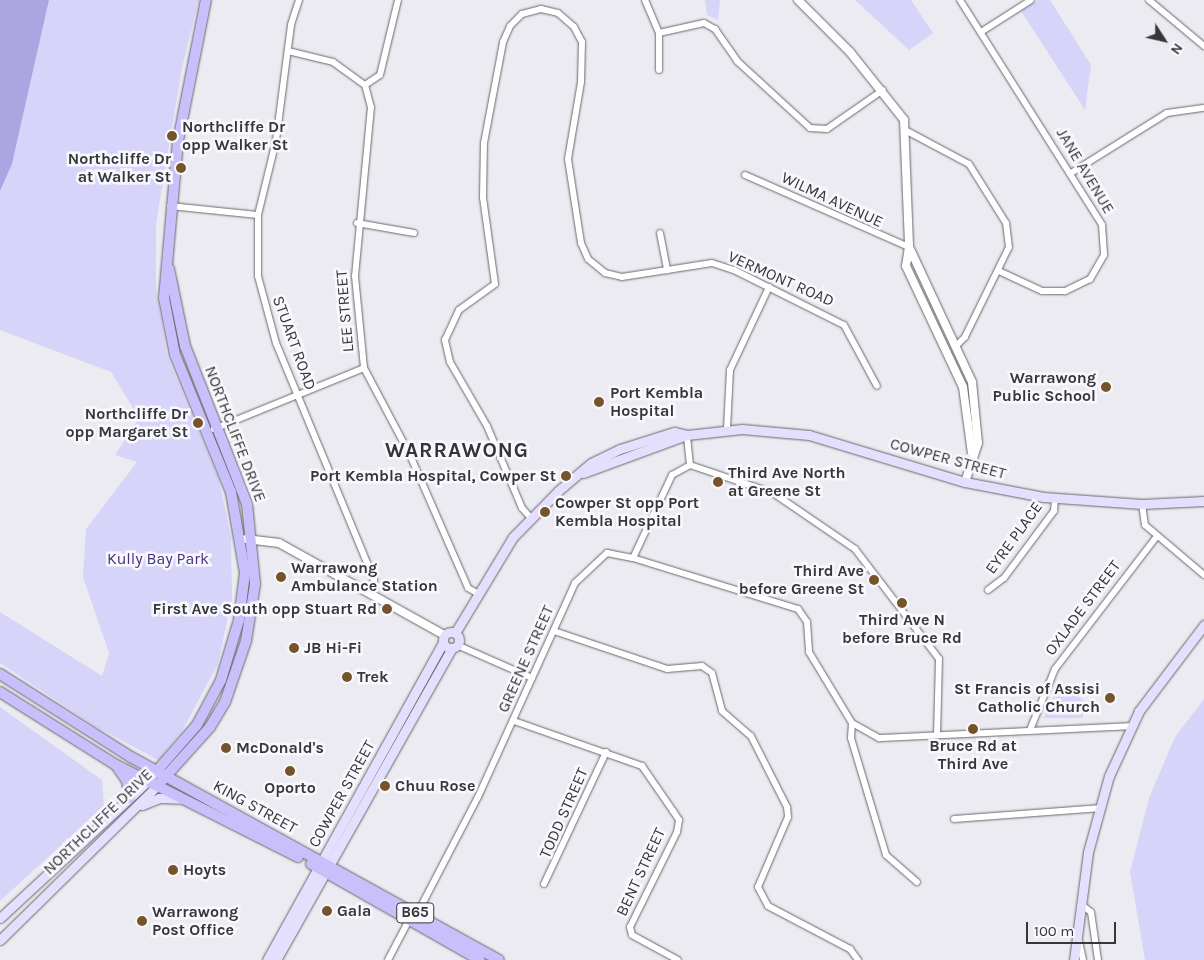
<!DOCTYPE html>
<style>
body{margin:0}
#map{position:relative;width:1204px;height:960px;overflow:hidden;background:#ebebf1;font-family:Karla,sans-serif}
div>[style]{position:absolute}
.green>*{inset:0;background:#d7d4fa}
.water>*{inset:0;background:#aba5e2}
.roads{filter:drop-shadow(0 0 1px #67676c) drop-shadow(0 0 1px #67676c)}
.minor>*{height:6px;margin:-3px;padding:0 3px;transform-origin:3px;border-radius:3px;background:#fff}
.tertiary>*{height:8px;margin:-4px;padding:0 4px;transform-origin:4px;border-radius:4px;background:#fff}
.secondary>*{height:9px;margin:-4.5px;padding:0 4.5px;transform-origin:4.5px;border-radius:4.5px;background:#e3dffd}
.secondary>.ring{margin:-4.5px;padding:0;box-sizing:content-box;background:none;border:9px solid #e3dffd;border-radius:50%}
.primary>*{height:10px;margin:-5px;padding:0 5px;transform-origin:5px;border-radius:5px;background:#c8bffb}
.dots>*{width:14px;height:14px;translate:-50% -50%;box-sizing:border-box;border:2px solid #f9f8fe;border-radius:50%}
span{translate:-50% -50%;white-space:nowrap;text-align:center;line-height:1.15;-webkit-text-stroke:5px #f9f8fe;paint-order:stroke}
.shield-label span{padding:1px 4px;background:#f9f8fe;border:1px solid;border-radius:4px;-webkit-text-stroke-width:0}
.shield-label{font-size:15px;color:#37373a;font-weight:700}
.poi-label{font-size:16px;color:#37373a;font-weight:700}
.left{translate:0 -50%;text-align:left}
.right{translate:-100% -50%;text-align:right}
.street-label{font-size:16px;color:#37373a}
.park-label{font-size:16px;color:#43347c}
.district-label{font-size:21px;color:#333338;font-weight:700;letter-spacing:1px}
.north{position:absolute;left:1139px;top:15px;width:50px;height:50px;-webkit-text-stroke:4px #f9f8fe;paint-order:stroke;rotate:125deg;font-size:14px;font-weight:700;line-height:20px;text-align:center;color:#37373a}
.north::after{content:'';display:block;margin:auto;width:18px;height:22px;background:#37373a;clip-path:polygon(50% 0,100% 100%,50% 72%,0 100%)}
.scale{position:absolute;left:1026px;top:922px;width:90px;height:22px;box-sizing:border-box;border:2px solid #37373a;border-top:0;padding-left:6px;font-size:15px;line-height:18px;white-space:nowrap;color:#37373a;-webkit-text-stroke:4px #f9f8fe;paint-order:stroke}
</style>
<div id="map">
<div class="green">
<div style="clip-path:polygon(49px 0,199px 0,182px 68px,156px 224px,156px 287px,167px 355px,219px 480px,231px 537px,232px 598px,218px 664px,181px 733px,158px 760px,95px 726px,0 663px,0 612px,102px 676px,109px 653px,83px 577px,86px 529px,137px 462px,115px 455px,139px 418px,111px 372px,0 330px,0 191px,12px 164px)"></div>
<div style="clip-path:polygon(705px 0,720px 0,718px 20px,707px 15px)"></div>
<div style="clip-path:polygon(855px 0,911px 0,933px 33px,909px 50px)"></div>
<div style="clip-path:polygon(1038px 0,1050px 0,1091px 65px,1085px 110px,1021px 11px)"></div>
<div style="clip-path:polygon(1060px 681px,1088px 704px,1082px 718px,1044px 718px)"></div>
<div style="clip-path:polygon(1204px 699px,1204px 960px,1145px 960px,1130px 872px,1149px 798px,1175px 737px)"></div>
<div style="clip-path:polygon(0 707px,102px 780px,104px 806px,0 901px)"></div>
</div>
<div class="water">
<div style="clip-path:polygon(0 0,49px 0,12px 164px,0 191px)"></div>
</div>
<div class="roads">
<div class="minor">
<div style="left:299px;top:0;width:26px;rotate:108deg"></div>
<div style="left:291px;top:25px;width:117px;rotate:97.4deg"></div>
<div style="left:276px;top:141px;width:76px;rotate:103.7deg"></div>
<div style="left:258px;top:215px;width:61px;rotate:90deg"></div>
<div style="left:258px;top:276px;width:69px;rotate:75deg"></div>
<div style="left:276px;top:343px;width:256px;rotate:67.5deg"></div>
<div style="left:374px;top:580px;width:15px;rotate:98deg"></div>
<div style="left:645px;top:0;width:36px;rotate:67deg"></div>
<div style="left:659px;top:33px;width:37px;rotate:90deg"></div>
<div style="left:960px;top:0;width:266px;rotate:57.7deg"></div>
<div style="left:1102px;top:225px;width:30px;rotate:86deg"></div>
<div style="left:1104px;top:255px;width:28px;rotate:120deg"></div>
<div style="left:1090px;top:279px;width:28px;rotate:154deg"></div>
<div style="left:1065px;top:291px;width:23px;rotate:180deg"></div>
<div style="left:1042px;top:291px;width:47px;rotate:-155.1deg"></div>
<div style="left:1149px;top:0;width:72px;rotate:39.9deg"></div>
<div style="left:981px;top:32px;width:59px;rotate:-32.6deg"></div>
<div style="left:659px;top:33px;width:46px;rotate:-12.5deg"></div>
<div style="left:704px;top:23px;width:13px;rotate:29deg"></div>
<div style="left:715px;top:29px;width:39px;rotate:55deg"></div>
<div style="left:737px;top:61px;width:99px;rotate:42.5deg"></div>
<div style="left:810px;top:128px;width:17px;rotate:3deg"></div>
<div style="left:827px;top:129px;width:68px;rotate:-34.9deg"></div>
<div style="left:288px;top:51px;width:46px;rotate:13.7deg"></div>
<div style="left:333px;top:62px;width:39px;rotate:36deg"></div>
<div style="left:365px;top:85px;width:23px;rotate:75deg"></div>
<div style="left:371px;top:107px;width:170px;rotate:95.4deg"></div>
<div style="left:355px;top:276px;width:92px;rotate:84.4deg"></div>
<div style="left:364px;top:368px;width:98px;rotate:62.1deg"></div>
<div style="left:410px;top:455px;width:145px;rotate:66.4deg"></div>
<div style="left:468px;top:588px;width:10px;rotate:29deg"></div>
<div style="left:365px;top:85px;width:18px;rotate:-34deg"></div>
<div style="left:380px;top:75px;width:77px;rotate:-76.5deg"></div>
<div style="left:905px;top:130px;width:72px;rotate:28deg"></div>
<div style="left:969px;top:164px;width:70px;rotate:57.9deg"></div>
<div style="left:1006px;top:223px;width:24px;rotate:83deg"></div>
<div style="left:1009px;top:247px;width:100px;rotate:116.1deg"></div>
<div style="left:965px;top:337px;width:13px;rotate:135deg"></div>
<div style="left:1071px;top:173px;width:113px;rotate:-32deg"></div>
<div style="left:1167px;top:113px;width:37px;rotate:-8deg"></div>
<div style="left:745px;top:175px;width:179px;rotate:23.7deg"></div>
<div style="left:170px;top:206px;width:88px;rotate:5.8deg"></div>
<div style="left:357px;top:223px;width:58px;rotate:10deg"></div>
<div style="left:660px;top:233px;width:38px;rotate:79deg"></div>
<div style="left:214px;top:429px;width:162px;rotate:-22.1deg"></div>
<div style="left:727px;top:429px;width:59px;rotate:-87.1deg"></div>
<div style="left:730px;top:370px;width:92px;rotate:-64.8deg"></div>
<div style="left:690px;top:465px;width:88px;rotate:18.6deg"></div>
<div style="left:773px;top:493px;width:99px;rotate:34.3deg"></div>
<div style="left:855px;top:549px;width:138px;rotate:52.6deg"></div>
<div style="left:939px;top:659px;width:74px;rotate:91.5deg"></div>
<div style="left:1142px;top:504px;width:21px;rotate:82deg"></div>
<div style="left:1145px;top:525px;width:77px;rotate:40.3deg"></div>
<div style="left:530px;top:517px;width:12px;rotate:-132deg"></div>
<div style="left:522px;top:508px;width:89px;rotate:-113.1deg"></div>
<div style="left:487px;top:426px;width:74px;rotate:-120deg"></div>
<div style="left:450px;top:362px;width:23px;rotate:-103deg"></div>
<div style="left:445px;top:340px;width:33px;rotate:-65deg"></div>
<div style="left:459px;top:310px;width:44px;rotate:-35.8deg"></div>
<div style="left:495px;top:284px;width:87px;rotate:-97.9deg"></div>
<div style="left:483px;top:198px;width:55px;rotate:-89deg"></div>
<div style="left:484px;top:143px;width:103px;rotate:-79.3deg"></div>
<div style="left:503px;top:42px;width:17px;rotate:-66deg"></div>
<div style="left:510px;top:26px;width:17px;rotate:-45deg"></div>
<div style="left:522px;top:14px;width:20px;rotate:-15deg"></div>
<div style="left:541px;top:9px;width:17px;rotate:13deg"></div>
<div style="left:558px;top:13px;width:21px;rotate:41deg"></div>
<div style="left:574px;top:27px;width:17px;rotate:62deg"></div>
<div style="left:582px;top:42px;width:40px;rotate:91.4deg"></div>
<div style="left:581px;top:82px;width:78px;rotate:99.6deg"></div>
<div style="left:568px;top:159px;width:85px;rotate:81.2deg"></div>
<div style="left:581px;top:243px;width:17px;rotate:66deg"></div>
<div style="left:588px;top:259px;width:22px;rotate:39deg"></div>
<div style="left:605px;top:273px;width:17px;rotate:13deg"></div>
<div style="left:622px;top:277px;width:91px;rotate:-8.8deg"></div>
<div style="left:712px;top:263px;width:23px;rotate:18deg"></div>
<div style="left:734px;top:270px;width:123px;rotate:26.6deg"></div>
<div style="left:844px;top:325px;width:69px;rotate:61.6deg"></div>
<div style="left:633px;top:558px;width:173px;rotate:17.2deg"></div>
<div style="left:798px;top:609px;width:16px;rotate:55deg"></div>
<div style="left:807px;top:622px;width:30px;rotate:86deg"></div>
<div style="left:809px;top:652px;width:83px;rotate:58.8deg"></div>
<div style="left:852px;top:723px;width:15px;rotate:94deg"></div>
<div style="left:851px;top:738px;width:122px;rotate:73.3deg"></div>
<div style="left:886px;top:855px;width:41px;rotate:41.1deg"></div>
<div style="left:988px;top:590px;width:20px;rotate:-37deg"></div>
<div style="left:1004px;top:578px;width:84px;rotate:-53.3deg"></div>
<div style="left:1054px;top:511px;width:12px;rotate:-85deg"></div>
<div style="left:554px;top:631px;width:119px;rotate:18.6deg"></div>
<div style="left:667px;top:669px;width:35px;rotate:-5deg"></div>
<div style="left:702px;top:666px;width:12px;rotate:35deg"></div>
<div style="left:712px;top:673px;width:39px;rotate:75deg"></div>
<div style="left:722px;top:711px;width:38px;rotate:41deg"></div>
<div style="left:751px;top:736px;width:80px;rotate:63.1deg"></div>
<div style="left:787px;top:807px;width:10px;rotate:84deg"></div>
<div style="left:788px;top:817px;width:76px;rotate:113.2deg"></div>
<div style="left:758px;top:887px;width:21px;rotate:62deg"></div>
<div style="left:768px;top:906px;width:93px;rotate:27.7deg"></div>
<div style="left:850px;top:949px;width:14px;rotate:54deg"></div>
<div style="left:457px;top:645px;width:82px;rotate:23.7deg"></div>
<div style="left:514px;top:721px;width:136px;rotate:19.4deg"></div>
<div style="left:642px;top:766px;width:55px;rotate:55.4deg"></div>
<div style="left:673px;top:811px;width:11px;rotate:56deg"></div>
<div style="left:679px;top:820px;width:12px;rotate:99deg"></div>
<div style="left:677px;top:832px;width:106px;rotate:116.3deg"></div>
<div style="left:630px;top:927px;width:8px;rotate:76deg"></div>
<div style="left:632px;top:935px;width:52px;rotate:28.5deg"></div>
<div style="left:852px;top:723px;width:31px;rotate:29deg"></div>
<div style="left:879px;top:738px;width:252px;rotate:-2.7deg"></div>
<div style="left:1030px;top:730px;width:66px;rotate:-67.7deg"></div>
<div style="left:1055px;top:669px;width:168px;rotate:-52.5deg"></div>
<div style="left:954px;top:819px;width:145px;rotate:-4.3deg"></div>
<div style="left:544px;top:884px;width:146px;rotate:-64.8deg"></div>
<div style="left:1082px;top:905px;width:11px;rotate:38deg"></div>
<div style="left:1091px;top:912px;width:49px;rotate:81.7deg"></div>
<div style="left:416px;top:916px;width:134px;rotate:-62.5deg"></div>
<div style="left:478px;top:797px;width:235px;rotate:-65.6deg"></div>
<div style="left:575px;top:583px;width:44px;rotate:-43.2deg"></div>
<div style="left:607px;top:553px;width:26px;rotate:11deg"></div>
<div style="left:633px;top:558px;width:92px;rotate:-64.8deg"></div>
<div style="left:672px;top:475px;width:21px;rotate:-29deg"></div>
<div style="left:690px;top:465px;width:30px;rotate:-96deg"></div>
<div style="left:1079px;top:941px;width:19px;rotate:78deg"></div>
<div style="left:388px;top:960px;width:45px;rotate:-62.3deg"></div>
</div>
<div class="tertiary">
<div style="left:798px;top:0;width:74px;rotate:45deg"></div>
<div style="left:850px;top:52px;width:87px;rotate:51.5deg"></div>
<div style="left:904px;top:120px;width:127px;rotate:87.7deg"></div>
<div style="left:909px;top:247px;width:19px;rotate:99deg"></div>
<div style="left:906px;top:266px;width:134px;rotate:64.8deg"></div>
<div style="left:963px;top:387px;width:68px;rotate:82.3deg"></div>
<div style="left:910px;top:249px;width:147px;rotate:65deg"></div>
<div style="left:972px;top:382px;width:61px;rotate:84.4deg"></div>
<div style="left:978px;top:443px;width:41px;rotate:108.4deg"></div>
<div style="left:246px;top:539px;width:33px;rotate:7deg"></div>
<div style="left:279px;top:543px;width:189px;rotate:29.1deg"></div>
</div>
<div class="secondary">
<div style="left:583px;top:473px;width:111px;rotate:-20.1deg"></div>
<div style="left:687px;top:435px;width:55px;rotate:-6.2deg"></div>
<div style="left:742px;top:429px;width:67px;rotate:5.1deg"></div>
<div style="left:809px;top:435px;width:163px;rotate:16.8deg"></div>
<div style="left:965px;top:482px;width:80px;rotate:10.8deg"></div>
<div style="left:1044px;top:497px;width:98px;rotate:4.1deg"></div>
<div style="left:1142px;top:504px;width:62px;rotate:-2.8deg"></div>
<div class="ring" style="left:443px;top:632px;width:7px;height:7px"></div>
<div style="left:455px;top:633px;width:112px;rotate:-58.9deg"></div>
<div style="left:513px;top:537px;width:64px;rotate:-45.6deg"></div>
<div style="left:558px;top:491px;width:43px;rotate:-40.3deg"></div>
<div style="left:591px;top:463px;width:32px;rotate:-26deg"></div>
<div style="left:620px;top:449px;width:57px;rotate:-17.5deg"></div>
<div style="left:674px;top:432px;width:13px;rotate:13deg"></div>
<div style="left:142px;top:805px;width:18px;rotate:-22deg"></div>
<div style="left:159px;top:798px;width:23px;rotate:2deg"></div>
<div style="left:0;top:918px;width:202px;rotate:-42.8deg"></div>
<div style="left:0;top:940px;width:221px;rotate:-44.5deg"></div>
<div style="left:267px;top:960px;width:363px;rotate:-61deg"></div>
<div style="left:276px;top:960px;width:358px;rotate:-60.6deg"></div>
<div style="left:1074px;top:960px;width:109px;rotate:-82.6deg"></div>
<div style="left:1088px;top:852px;width:79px;rotate:-74.6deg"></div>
<div style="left:1109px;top:776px;width:72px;rotate:-65.2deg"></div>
<div style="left:1139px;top:711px;width:108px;rotate:-52.9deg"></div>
</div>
<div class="primary">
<div style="left:0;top:674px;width:155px;rotate:32.4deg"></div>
<div style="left:131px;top:757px;width:420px;rotate:28.9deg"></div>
<div style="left:0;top:692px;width:137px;rotate:32.2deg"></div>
<div style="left:116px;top:765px;width:204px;rotate:26.8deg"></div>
<div style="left:118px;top:768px;width:16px;rotate:55deg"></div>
<div style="left:127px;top:781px;width:17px;rotate:80deg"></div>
<div style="left:148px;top:781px;width:74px;rotate:-48.8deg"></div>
<div style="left:197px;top:725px;width:51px;rotate:-61.9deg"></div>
<div style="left:221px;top:680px;width:63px;rotate:-73.3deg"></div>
<div style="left:239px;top:620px;width:47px;rotate:-82.7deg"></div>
<div style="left:245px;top:573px;width:82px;rotate:-99.8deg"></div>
<div style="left:231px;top:492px;width:148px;rotate:-112.2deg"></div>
<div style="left:175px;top:355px;width:58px;rotate:-100.9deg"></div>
<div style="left:164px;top:298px;width:158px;rotate:-84.9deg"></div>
<div style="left:178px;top:141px;width:144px;rotate:-78.8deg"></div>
<div style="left:158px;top:785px;width:78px;rotate:-48.1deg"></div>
<div style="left:210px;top:727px;width:29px;rotate:-59deg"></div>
<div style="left:225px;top:702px;width:65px;rotate:-71deg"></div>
<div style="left:246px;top:641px;width:58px;rotate:-81deg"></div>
<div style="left:255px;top:584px;width:80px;rotate:-95.7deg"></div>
<div style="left:247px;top:504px;width:170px;rotate:-111.4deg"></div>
<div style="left:185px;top:346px;width:79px;rotate:-101.7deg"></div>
<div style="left:311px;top:864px;width:194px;rotate:29.6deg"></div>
</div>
</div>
<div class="dots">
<div style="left:172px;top:136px;background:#75542b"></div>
<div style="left:181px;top:168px;background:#75542b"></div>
<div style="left:1106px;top:387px;background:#75542b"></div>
<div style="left:599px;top:402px;background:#75542b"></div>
<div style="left:198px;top:423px;background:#75542b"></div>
<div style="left:566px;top:476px;background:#75542b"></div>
<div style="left:718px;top:482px;background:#75542b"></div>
<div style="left:545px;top:512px;background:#75542b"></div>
<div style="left:281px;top:577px;background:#75542b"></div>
<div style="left:874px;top:580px;background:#75542b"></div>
<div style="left:902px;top:603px;background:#75542b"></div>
<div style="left:387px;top:609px;background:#75542b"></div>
<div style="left:294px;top:648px;background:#75542b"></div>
<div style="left:347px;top:677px;background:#75542b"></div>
<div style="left:1110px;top:698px;background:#75542b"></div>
<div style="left:973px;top:729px;background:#75542b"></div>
<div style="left:226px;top:748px;background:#75542b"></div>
<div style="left:290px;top:771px;background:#75542b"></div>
<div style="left:385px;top:786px;background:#75542b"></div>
<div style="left:173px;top:870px;background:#75542b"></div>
<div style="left:327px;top:911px;background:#75542b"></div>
<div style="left:142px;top:921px;background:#75542b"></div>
</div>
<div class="shield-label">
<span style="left:415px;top:913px">B65</span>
</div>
<div class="poi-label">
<span class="left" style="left:182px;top:136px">Northcliffe Dr<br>opp Walker St</span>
<span class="right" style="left:171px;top:168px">Northcliffe Dr<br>at Walker St</span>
<span class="right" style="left:1096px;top:387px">Warrawong<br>Public School</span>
<span class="left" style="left:610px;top:402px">Port Kembla<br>Hospital</span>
<span class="right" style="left:188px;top:423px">Northcliffe Dr<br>opp Margaret St</span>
<span class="left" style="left:728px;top:482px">Third Ave North<br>at Greene St</span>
<span class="right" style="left:556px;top:476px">Port Kembla Hospital, Cowper St</span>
<span class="left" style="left:555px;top:512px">Cowper St opp Port<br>Kembla Hospital</span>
<span class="left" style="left:291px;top:577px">Warrawong<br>Ambulance Station</span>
<span class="right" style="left:864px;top:580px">Third Ave<br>before Greene St</span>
<span class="right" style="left:377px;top:609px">First Ave South opp Stuart Rd</span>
<span style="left:902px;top:629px">Third Ave N<br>before Bruce Rd</span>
<span class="left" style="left:304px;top:648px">JB Hi-Fi</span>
<span class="left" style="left:357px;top:677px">Trek</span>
<span class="right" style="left:1100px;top:698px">St Francis of Assisi<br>Catholic Church</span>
<span style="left:973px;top:755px">Bruce Rd at<br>Third Ave</span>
<span class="left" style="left:236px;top:748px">McDonald's</span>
<span class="left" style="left:395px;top:786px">Chuu Rose</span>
<span style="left:290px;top:788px">Oporto</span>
<span class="left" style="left:183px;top:870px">Hoyts</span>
<span class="left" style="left:337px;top:911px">Gala</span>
<span class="left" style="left:152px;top:921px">Warrawong<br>Post Office</span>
</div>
<div class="street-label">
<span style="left:1085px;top:171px;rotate:59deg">JANE AVENUE</span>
<span style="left:832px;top:200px;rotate:25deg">WILMA AVENUE</span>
<span style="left:781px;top:279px;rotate:24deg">VERMONT ROAD</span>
<span style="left:345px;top:311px;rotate:-95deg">LEE STREET</span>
<span style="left:294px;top:343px;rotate:70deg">STUART ROAD</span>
<span style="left:235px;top:434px;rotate:69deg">NORTHCLIFFE DRIVE</span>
<span style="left:948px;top:459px;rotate:15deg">COWPER STREET</span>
<span style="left:1014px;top:538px;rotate:-54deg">EYRE PLACE</span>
<span style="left:1083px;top:608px;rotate:-53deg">OXLADE STREET</span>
<span style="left:526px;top:659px;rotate:-66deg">GREENE STREET</span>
<span style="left:342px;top:794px;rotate:-61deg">COWPER STREET</span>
<span style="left:255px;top:807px;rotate:29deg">KING STREET</span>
<span style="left:564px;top:813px;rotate:-66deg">TODD STREET</span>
<span style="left:98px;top:822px;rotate:-44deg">NORTHCLIFFE DRIVE</span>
<span style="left:641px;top:872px;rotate:-65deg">BENT STREET</span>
</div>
<div class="park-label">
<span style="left:158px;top:559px">Kully Bay Park</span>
</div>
<div class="district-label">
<span style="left:457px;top:450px">WARRAWONG</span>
</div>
<div class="north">N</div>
<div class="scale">100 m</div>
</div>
